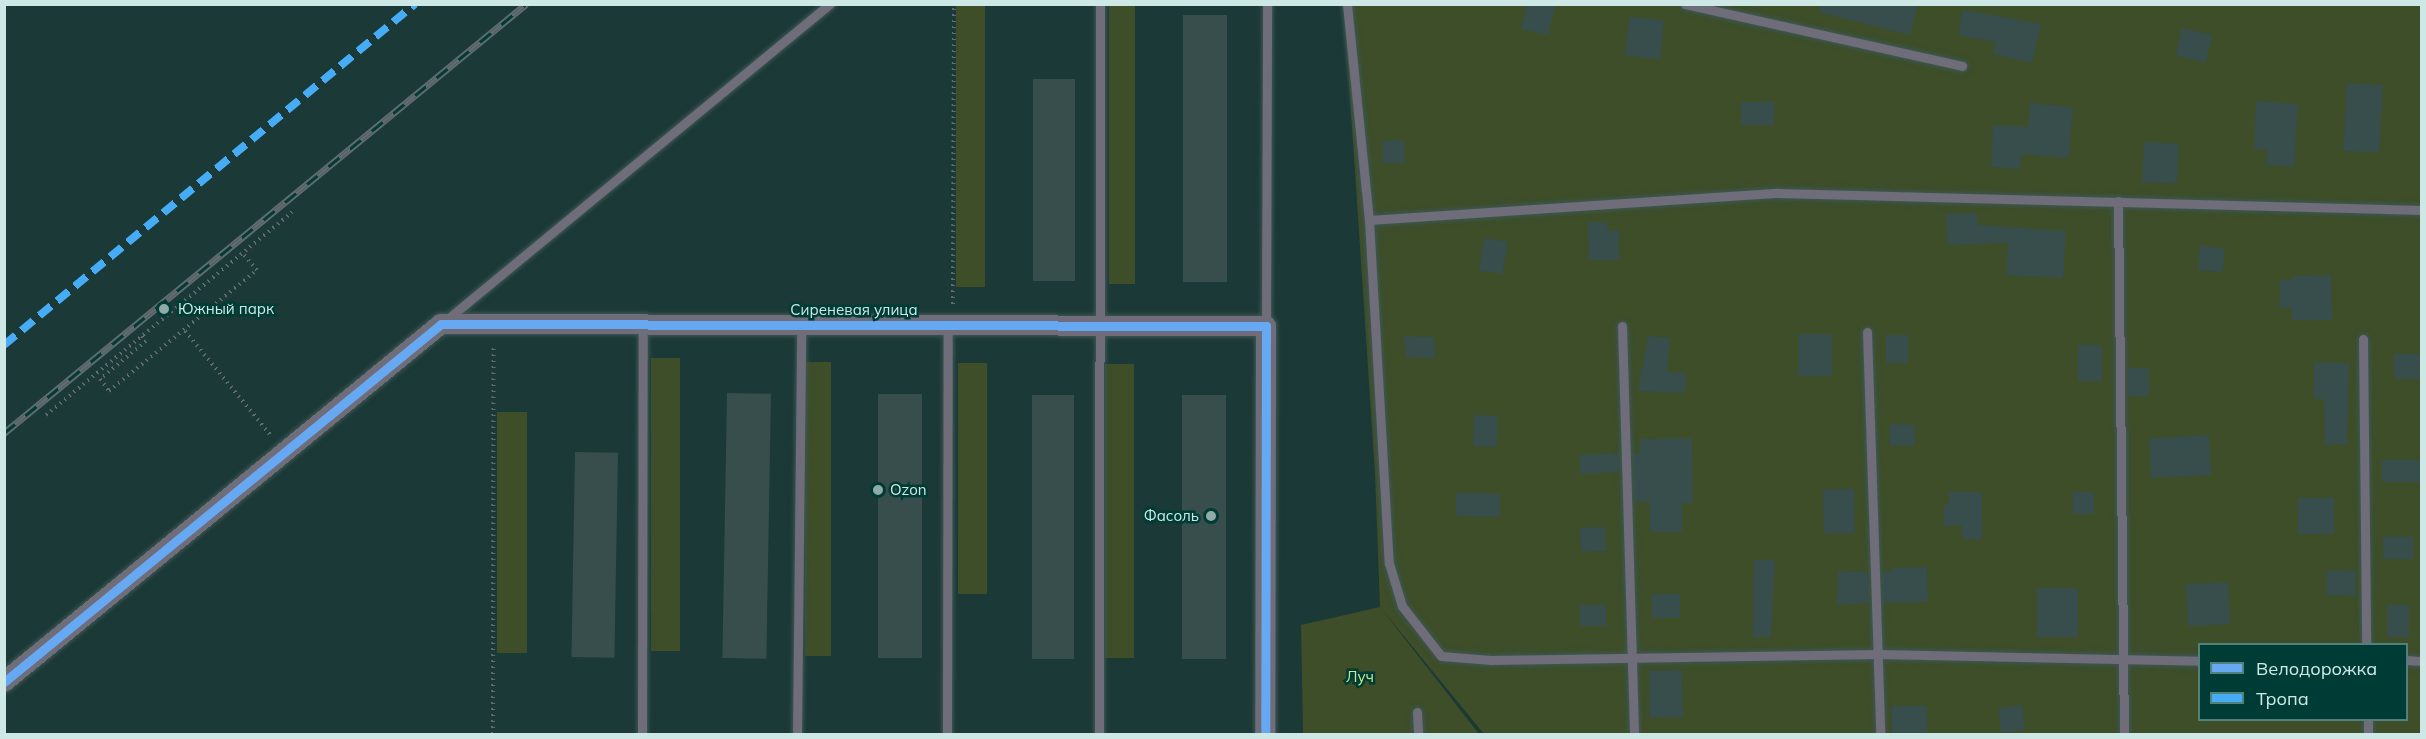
<!DOCTYPE html>
<meta charset="utf-8">
<style>
body{margin:0}
#map{position:relative;width:2426px;height:739px;overflow:hidden;background:#1b3936;font-family:Mulish,sans-serif}
div>[style]{position:absolute}
.green>*{inset:0;background:#3d4e29;transform-origin:0 0}
.building>*{inset:0;background:#374e4c;transform-origin:0 0}
.path>*{height:4px;margin-top:-2px;transform-origin:0;background:repeating-linear-gradient(90deg,#626b72 0 1.5px,transparent 0 6px)}
.roads{filter:drop-shadow(0 0 2px #3e5654) drop-shadow(0 0 2px #3e5654)}
.service>*{height:9px;margin:-4.5px;padding:0 4.5px;transform-origin:4.5px;border-radius:4.5px;background:#6e6d79}
.minor>*{height:20px;margin:-10px;padding:0 10px;transform-origin:10px;border-radius:10px;background:#6e6d79}
.rail>*{height:7px;margin-top:-3.5px;transform-origin:0;background:repeating-linear-gradient(90deg,#003c36 0 14px,#5f6b6f 0 28px);box-sizing:border-box;border-block:2px solid #5f6b6f}
.quiet>*{height:8px;margin-top:-4px;transform-origin:0;background:repeating-linear-gradient(90deg,#46acf6 0 15px,transparent 0 23px)}
.cycleway>*{height:9px;margin:-4.5px;padding:0 4.5px;transform-origin:4.5px;border-radius:4.5px;background:#66a8f1}
.dots>*{width:16px;height:16px;translate:-50% -50%;box-sizing:border-box;border:3px solid #003c36;border-radius:50%}
span{translate:-50% -50%;white-space:nowrap;text-align:center;line-height:1.15;-webkit-text-stroke:5px #003c36;paint-order:stroke}
.poi-label{font-size:15px;color:#cee9e5}
.left{translate:0 -50%;text-align:left}
.right{translate:-100% -50%;text-align:right}
.street-label{font-size:15px;color:#cee9e5}
.park-label{font-size:15px;color:#c7e98b}
.frame{position:absolute;inset:0;border:6px solid #cee9e5;pointer-events:none}
.legend{position:absolute;left:2198px;top:643px;width:210px;height:78px;box-sizing:border-box;background:#003c36;border:2px solid #52817c;margin:0;padding:8px 10px;list-style:none;font-size:18px;color:#cee9e5}
.legend li{display:flex;align-items:center;gap:12px;height:30px}
.legend b{width:30px;border:2px solid #52817c}
</style>
<div id="map">
<div class="green">
<div style="left:956px;top:5px;width:29px;height:282px"></div>
<div style="left:1109px;top:5px;width:26px;height:279px"></div>
<div style="clip-path:polygon(evenodd,1344px 5px,2421px 5px,2421px 734px,1484px 734px,1380px 607px,1479px 734px,1303px 734px,1301px 625px,1380px 607px,1375px 473px,1344px 5px,2200px 644px,2406px 644px,2406px 720px,2200px 720px,2200px 644px)"></div>
<div style="left:651px;top:358px;width:29px;height:293px"></div>
<div style="left:805px;top:362px;width:26px;height:294px"></div>
<div style="left:958px;top:363px;width:29px;height:231px"></div>
<div style="left:1105px;top:364px;width:29px;height:294px"></div>
<div style="left:497px;top:412px;width:30px;height:241px"></div>
</div>
<div class="building">
<div style="clip-path:polygon(1527px 4px,1556px 4px,1548px 35px,1521px 29px)"></div>
<div style="clip-path:polygon(1820px 4px,1918px 4px,1910px 35px,1819px 12px)"></div>
<div style="clip-path:polygon(1963px 10px,2041px 24px,2032px 63px,1993px 54px,1996px 42px,1958px 35px)"></div>
<div style="left:1183px;top:15px;width:44px;height:267px"></div>
<div style="left:1629px;top:17px;width:35px;height:39px;rotate:5deg"></div>
<div style="left:2182px;top:28px;width:31px;height:28px;rotate:13deg"></div>
<div style="left:1033px;top:79px;width:42px;height:202px"></div>
<div style="left:2347px;top:83px;width:36px;height:68px;rotate:3deg"></div>
<div style="clip-path:polygon(2256px 101px,2298px 104px,2294px 167px,2266px 165px,2268px 150px,2254px 149px)"></div>
<div style="left:1741px;top:102px;width:33px;height:23px"></div>
<div style="clip-path:polygon(2030px 103px,2073px 107px,2069px 158px,2021px 154px,2020px 169px,1991px 167px,1993px 125px,2028px 127px)"></div>
<div style="left:1404px;top:140px;width:23px;height:22px;rotate:88deg"></div>
<div style="left:2144px;top:142px;width:35px;height:40px;rotate:3deg"></div>
<div style="clip-path:polygon(1977px 213px,1978px 225px,2066px 231px,2063px 278px,2006px 275px,2008px 243px,1948px 245px,1946px 214px)"></div>
<div style="clip-path:polygon(1588px 222px,1607px 222px,1608px 231px,1619px 230px,1619px 260px,1589px 260px)"></div>
<div style="left:1484px;top:238px;width:24px;height:33px;rotate:9deg"></div>
<div style="left:2200px;top:246px;width:25px;height:24px;rotate:5deg"></div>
<div style="clip-path:polygon(2331px 275px,2332px 320px,2292px 320px,2292px 307px,2280px 308px,2280px 280px,2292px 280px,2292px 276px)"></div>
<div style="left:1798px;top:334px;width:34px;height:42px"></div>
<div style="left:1886px;top:335px;width:22px;height:28px"></div>
<div style="clip-path:polygon(1404px 336px,1434px 337px,1435px 358px,1406px 357px)"></div>
<div style="clip-path:polygon(1648px 336px,1670px 338px,1667px 372px,1686px 373px,1685px 393px,1638px 391px)"></div>
<div style="left:2078px;top:345px;width:24px;height:36px"></div>
<div style="left:2394px;top:354px;width:27px;height:25px"></div>
<div style="clip-path:polygon(2314px 363px,2349px 363px,2347px 444px,2325px 445px,2324px 399px,2314px 399px)"></div>
<div style="left:2128px;top:368px;width:21px;height:28px"></div>
<div style="left:727px;top:393px;width:44px;height:265px;rotate:1deg"></div>
<div style="left:878px;top:394px;width:44px;height:264px"></div>
<div style="left:1032px;top:395px;width:42px;height:264px"></div>
<div style="left:1182px;top:395px;width:44px;height:264px"></div>
<div style="left:1474px;top:415px;width:24px;height:31px;rotate:2deg"></div>
<div style="left:1890px;top:424px;width:25px;height:21px;rotate:2deg"></div>
<div style="left:2209px;top:435px;width:40px;height:60px;rotate:87deg"></div>
<div style="clip-path:polygon(1692px 438px,1693px 503px,1682px 503px,1682px 532px,1650px 532px,1650px 502px,1635px 502px,1632px 453px,1640px 453px,1640px 439px)"></div>
<div style="left:575px;top:452px;width:43px;height:205px;rotate:1deg"></div>
<div style="left:1619px;top:453px;width:19px;height:40px;rotate:87deg"></div>
<div style="left:2382px;top:460px;width:39px;height:22px"></div>
<div style="left:1854px;top:489px;width:44px;height:31px;rotate:89deg"></div>
<div style="clip-path:polygon(1949px 492px,1982px 492px,1982px 539px,1962px 539px,1962px 525px,1944px 526px,1944px 504px,1949px 504px)"></div>
<div style="left:2073px;top:492px;width:21px;height:22px"></div>
<div style="left:1456px;top:493px;width:44px;height:23px;rotate:1deg"></div>
<div style="left:2298px;top:498px;width:36px;height:36px"></div>
<div style="left:1605px;top:527px;width:24px;height:25px;rotate:88deg"></div>
<div style="left:2383px;top:537px;width:30px;height:22px"></div>
<div style="clip-path:polygon(1754px 560px,1775px 560px,1771px 637px,1753px 637px)"></div>
<div style="clip-path:polygon(1927px 567px,1928px 602px,1883px 603px,1882px 572px,1892px 572px,1892px 568px)"></div>
<div style="left:2327px;top:570px;width:29px;height:25px;rotate:2deg"></div>
<div style="clip-path:polygon(1838px 571px,1868px 572px,1869px 603px,1837px 605px)"></div>
<div style="left:2228px;top:582px;width:42px;height:42px;rotate:87deg"></div>
<div style="left:2037px;top:588px;width:41px;height:49px"></div>
<div style="left:1652px;top:594px;width:28px;height:24px"></div>
<div style="left:1580px;top:605px;width:26px;height:21px"></div>
<div style="left:2387px;top:605px;width:22px;height:32px"></div>
<div style="left:1682px;top:670px;width:47px;height:33px;rotate:89deg"></div>
<div style="left:2022px;top:705px;width:25px;height:24px;rotate:83deg"></div>
<div style="left:1892px;top:706px;width:35px;height:29px"></div>
</div>
<div class="path">
<div style="left:953px;top:304px;width:300px;rotate:-89.8deg"></div>
<div style="left:185px;top:331px;width:137px;rotate:50.6deg"></div>
<div style="left:142px;top:336px;width:6px;rotate:51deg"></div>
<div style="left:146px;top:341px;width:60px;rotate:140.4deg"></div>
<div style="left:100px;top:379px;width:15px;rotate:53deg"></div>
<div style="left:109px;top:391px;width:191px;rotate:-39.3deg"></div>
<div style="left:257px;top:270px;width:23px;rotate:-131deg"></div>
<div style="left:46px;top:415px;width:319px;rotate:-39.5deg"></div>
<div style="left:493px;top:734px;width:388px;rotate:-89.9deg"></div>
</div>
<div class="roads">
<div class="service">
<div style="left:1347px;top:4px;width:217px;rotate:84.2deg"></div>
<div style="left:1369px;top:220px;width:344px;rotate:86.7deg"></div>
<div style="left:1389px;top:563px;width:45px;rotate:73.2deg"></div>
<div style="left:1402px;top:606px;width:63px;rotate:52deg"></div>
<div style="left:1441px;top:656px;width:50px;rotate:4.6deg"></div>
<div style="left:1491px;top:660px;width:388px;rotate:-0.9deg"></div>
<div style="left:1879px;top:654px;width:321px;rotate:1.2deg"></div>
<div style="left:1685px;top:4px;width:284px;rotate:12.6deg"></div>
<div style="left:2118px;top:201px;width:533px;rotate:89.36deg"></div>
<div style="left:1369px;top:220px;width:410px;rotate:-3.8deg"></div>
<div style="left:1778px;top:193px;width:644px;rotate:1.51deg"></div>
<div style="left:445px;top:321px;width:499px;rotate:-39.5deg"></div>
<div style="left:1266px;top:326px;width:322px;rotate:-89.8deg"></div>
<div style="left:1622px;top:326px;width:408px;rotate:88.3deg"></div>
<div style="left:1867px;top:332px;width:402px;rotate:88.1deg"></div>
<div style="left:2363px;top:339px;width:305px;rotate:89.4deg"></div>
<div style="left:2406px;top:660px;width:16px;rotate:4deg"></div>
<div style="left:1417px;top:712px;width:22px;rotate:87deg"></div>
<div style="left:2368px;top:720px;width:14px;rotate:90deg"></div>
<div style="left:642px;top:734px;width:410px;rotate:-89.9deg"></div>
<div style="left:797px;top:734px;width:409px;rotate:-89.4deg"></div>
<div style="left:947px;top:734px;width:409px;rotate:-89.9deg"></div>
<div style="left:1099px;top:734px;width:730px;rotate:-89.92deg"></div>
</div>
<div class="minor">
<div style="left:4px;top:682px;width:565px;rotate:-39.33deg"></div>
<div style="left:441px;top:324px;width:825px;rotate:0.14deg"></div>
<div style="left:1266px;top:326px;width:408px;rotate:90.1deg"></div>
</div>
</div>
<div class="rail">
<div style="left:4px;top:433px;width:676px;rotate:-39.41deg"></div>
</div>
<div class="quiet">
<div style="left:4px;top:345px;width:534px;rotate:-39.68deg"></div>
</div>
<div class="cycleway">
<div style="left:4px;top:682px;width:565px;rotate:-39.33deg"></div>
<div style="left:441px;top:324px;width:825px;rotate:0.14deg"></div>
<div style="left:1266px;top:326px;width:408px;rotate:90.1deg"></div>
</div>
<div class="dots">
<div style="left:164px;top:309px;background:#8faba8"></div>
<div style="left:878px;top:490px;background:#8faba8"></div>
<div style="left:1211px;top:516px;background:#8faba8"></div>
</div>
<div class="poi-label">
<span class="left" style="left:178px;top:309px">Южный парк</span>
<span class="left" style="left:890px;top:490px">Ozon</span>
<span class="right" style="left:1199px;top:516px">Фасоль</span>
</div>
<div class="street-label">
<span style="left:854px;top:310px">Сиреневая улица</span>
</div>
<div class="park-label">
<span style="left:1360px;top:677px">Луч</span>
</div>
<div class="frame"></div>
<ul class="legend">
<li><b style="height:8px;background:#66a8f1"></b>Велодорожка</li>
<li><b style="height:8px;background:#46acf6"></b>Тропа</li>
</ul>
</div>
